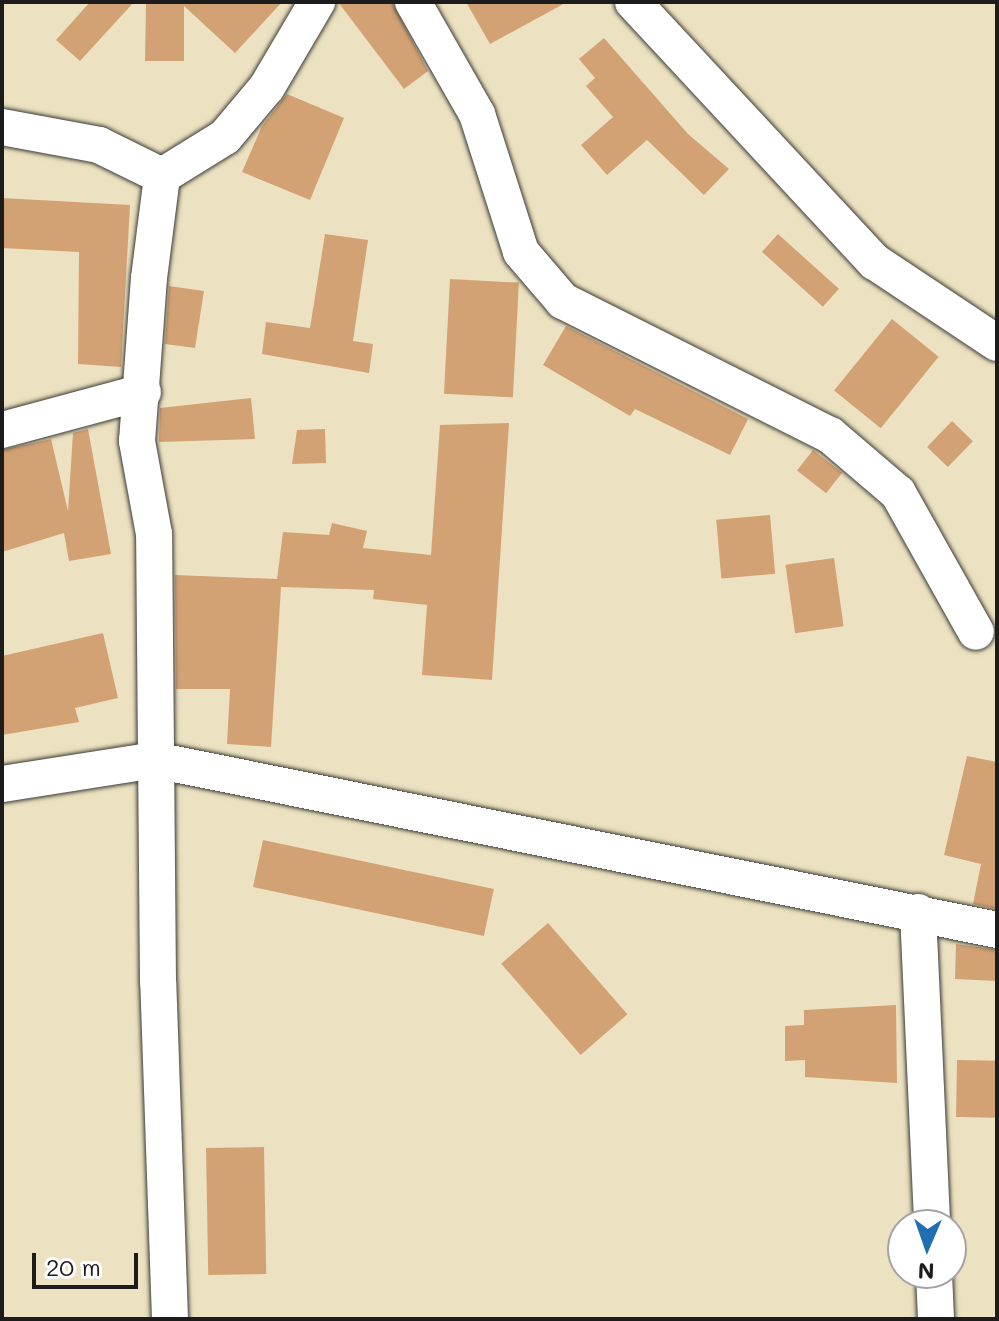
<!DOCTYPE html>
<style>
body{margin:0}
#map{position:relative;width:999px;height:1321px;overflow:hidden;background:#ece2c1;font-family:Mali,sans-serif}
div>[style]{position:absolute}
.building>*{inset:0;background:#d3a274;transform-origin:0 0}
.roads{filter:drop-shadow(0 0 2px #3b3a35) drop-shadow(0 0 2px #3b3a35)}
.minor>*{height:36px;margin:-18px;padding:0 18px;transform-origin:18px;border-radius:18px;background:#fff}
span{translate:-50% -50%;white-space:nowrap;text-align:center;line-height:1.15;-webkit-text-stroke:6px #fff;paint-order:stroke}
.frame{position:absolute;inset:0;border:4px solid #1c1c1c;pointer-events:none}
.north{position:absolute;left:887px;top:1209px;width:80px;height:80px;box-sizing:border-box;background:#fff;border:2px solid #a4a4a4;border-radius:50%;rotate:182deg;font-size:22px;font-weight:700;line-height:32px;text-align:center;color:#1c1c1c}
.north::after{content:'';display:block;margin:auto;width:28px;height:36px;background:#1f6fb2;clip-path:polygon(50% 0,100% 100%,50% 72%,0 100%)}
.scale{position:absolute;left:32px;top:1253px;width:106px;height:36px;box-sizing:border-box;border:4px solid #1c1c1c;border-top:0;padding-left:10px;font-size:24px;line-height:28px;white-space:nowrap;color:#1c1c1c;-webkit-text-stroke:6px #fff;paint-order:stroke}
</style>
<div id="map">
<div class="building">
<div style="clip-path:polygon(90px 2px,134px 2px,80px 61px,56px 40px)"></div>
<div style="clip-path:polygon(146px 2px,282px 2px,235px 53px,184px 6px,184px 61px,145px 61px)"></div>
<div style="clip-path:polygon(338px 2px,392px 2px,428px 71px,404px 89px)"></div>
<div style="clip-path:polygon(466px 2px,567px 2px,490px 44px)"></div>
<div style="clip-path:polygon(604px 38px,688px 134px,729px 169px,704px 195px,647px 140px,607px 175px,581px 145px,613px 117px,586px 86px,595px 78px,579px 59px)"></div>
<div style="clip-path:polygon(287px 94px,344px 118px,310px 200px,242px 172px,262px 126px)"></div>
<div style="clip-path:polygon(2px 198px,130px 205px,121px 367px,78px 364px,79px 252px,2px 248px)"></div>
<div style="clip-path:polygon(325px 234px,368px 240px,353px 341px,373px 344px,369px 373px,262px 354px,266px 322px,310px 328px)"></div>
<div style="left:778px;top:234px;width:82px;height:24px;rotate:42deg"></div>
<div style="left:450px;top:279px;width:69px;height:115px;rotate:3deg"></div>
<div style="clip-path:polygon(169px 286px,204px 291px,195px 348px,165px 344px)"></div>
<div style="left:892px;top:319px;width:60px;height:92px;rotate:39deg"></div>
<div style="clip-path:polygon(566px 326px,748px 419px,730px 455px,635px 409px,630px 416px,543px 365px)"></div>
<div style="clip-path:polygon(251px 398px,255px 439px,159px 442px,160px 408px)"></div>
<div style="left:952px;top:421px;width:29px;height:36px;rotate:44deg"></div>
<div style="clip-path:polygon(509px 423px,492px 680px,422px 675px,427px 605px,373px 599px,374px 590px,281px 587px,271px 747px,227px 744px,230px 689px,176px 689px,175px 575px,277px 579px,283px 532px,329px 535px,332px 523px,367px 531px,363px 548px,431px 555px,440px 425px)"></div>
<div style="clip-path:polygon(88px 429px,111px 554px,69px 561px,64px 533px,2px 552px,2px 450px,51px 439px,68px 511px,73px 433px)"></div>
<div style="clip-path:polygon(325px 429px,326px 463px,292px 464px,297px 430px)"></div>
<div style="left:813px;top:450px;width:37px;height:26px;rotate:38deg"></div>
<div style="left:770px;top:515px;width:59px;height:54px;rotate:85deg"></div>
<div style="left:834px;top:558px;width:69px;height:49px;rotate:82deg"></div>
<div style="clip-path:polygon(103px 633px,118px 698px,75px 708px,79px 722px,2px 735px,2px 656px)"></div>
<div style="clip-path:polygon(967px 756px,997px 762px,997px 909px,973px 904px,981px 864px,944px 855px)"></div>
<div style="left:263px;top:840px;width:236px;height:48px;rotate:12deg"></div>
<div style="left:548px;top:923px;width:121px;height:62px;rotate:49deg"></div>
<div style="clip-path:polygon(956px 944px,997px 950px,997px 981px,955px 979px)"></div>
<div style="clip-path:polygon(896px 1005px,897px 1083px,805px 1077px,805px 1060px,785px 1061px,785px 1026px,804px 1025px,804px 1010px)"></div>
<div style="left:957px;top:1060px;width:40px;height:57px;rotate:1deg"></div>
<div style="left:264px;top:1147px;width:127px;height:58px;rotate:89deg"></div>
</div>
<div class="roads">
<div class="minor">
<div style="left:413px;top:2px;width:129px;rotate:60.3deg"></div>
<div style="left:477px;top:114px;width:145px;rotate:72.3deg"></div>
<div style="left:521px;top:252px;width:65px;rotate:49.4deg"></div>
<div style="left:563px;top:301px;width:299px;rotate:26.7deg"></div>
<div style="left:830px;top:435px;width:89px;rotate:40.5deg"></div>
<div style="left:898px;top:493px;width:159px;rotate:60.7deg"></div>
<div style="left:633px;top:2px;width:355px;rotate:47.1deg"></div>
<div style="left:875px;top:262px;width:146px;rotate:33.6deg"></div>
<div style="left:2px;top:127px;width:99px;rotate:10.5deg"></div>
<div style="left:99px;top:145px;width:70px;rotate:26.2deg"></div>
<div style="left:2px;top:430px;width:146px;rotate:-15.1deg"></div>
<div style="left:2px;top:784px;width:155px;rotate:-8.9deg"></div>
<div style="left:155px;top:760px;width:859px;rotate:11.41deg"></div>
<div style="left:918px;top:912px;width:313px;rotate:87.4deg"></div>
<div style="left:934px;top:1273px;width:46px;rotate:87.5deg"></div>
<div style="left:170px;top:1319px;width:337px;rotate:-92deg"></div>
<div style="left:158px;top:982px;width:448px;rotate:-90.5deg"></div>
<div style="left:154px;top:534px;width:95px;rotate:-100.4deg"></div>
<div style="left:137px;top:441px;width:163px;rotate:-85.8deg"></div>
<div style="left:149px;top:278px;width:103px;rotate:-82.7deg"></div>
<div style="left:162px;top:176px;width:74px;rotate:-31.8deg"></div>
<div style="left:225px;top:137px;width:65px;rotate:-50deg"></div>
<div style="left:267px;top:87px;width:99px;rotate:-59.5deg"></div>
</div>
</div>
<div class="frame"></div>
<div class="north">N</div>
<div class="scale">20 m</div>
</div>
